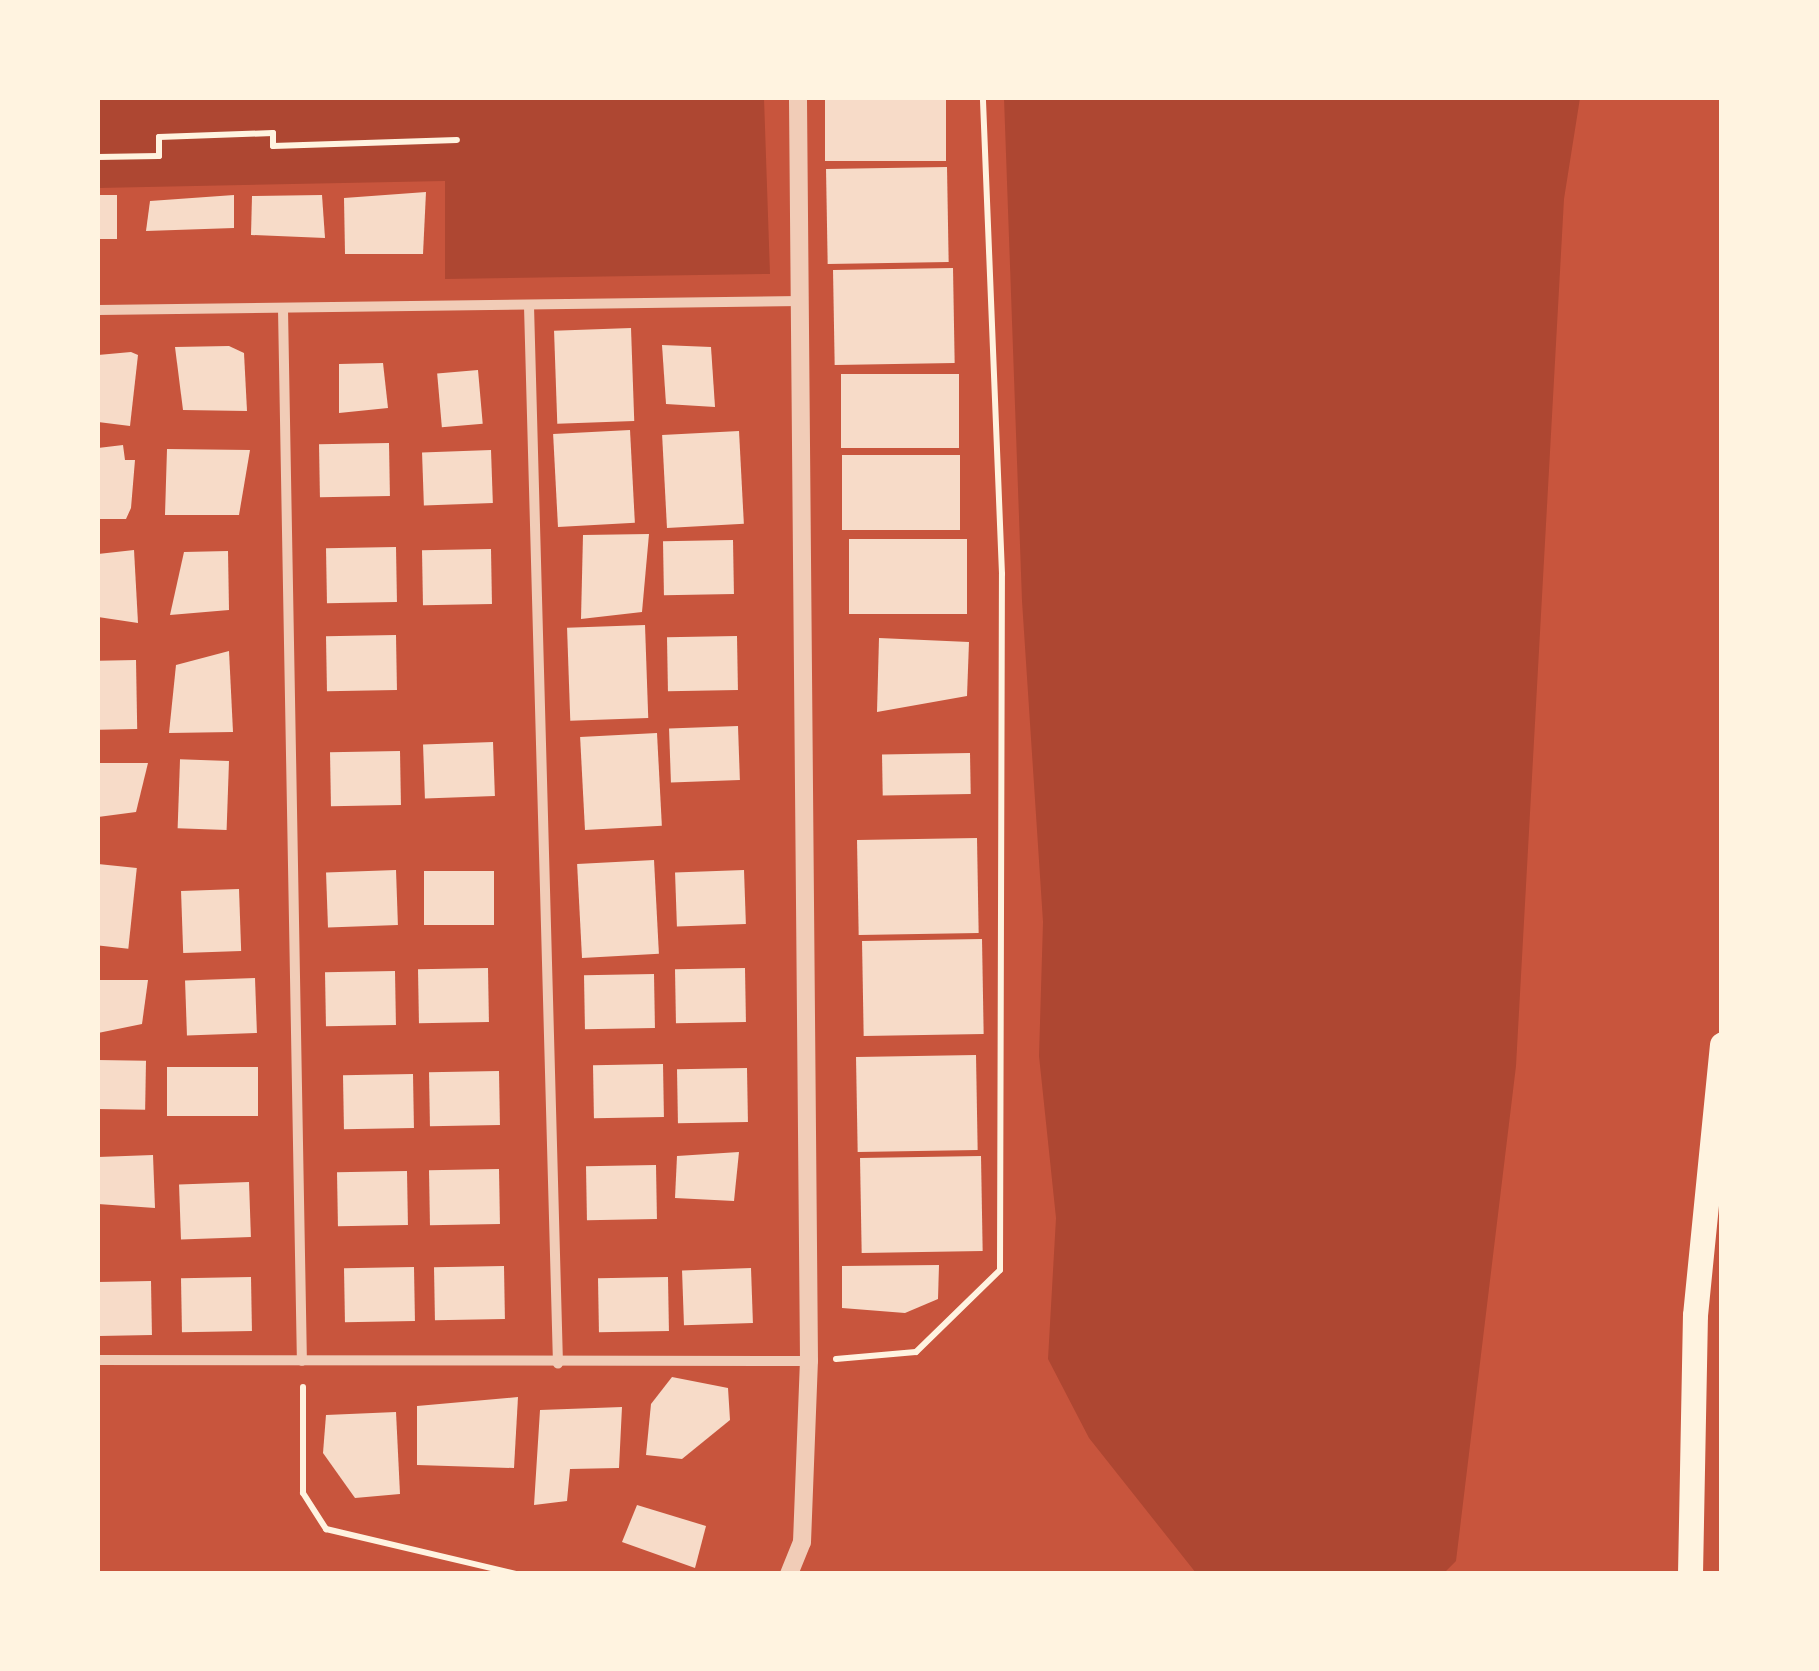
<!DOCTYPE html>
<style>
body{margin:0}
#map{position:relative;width:1819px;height:1671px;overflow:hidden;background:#c8553d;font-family:"IBM Plex Sans",sans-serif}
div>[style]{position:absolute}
.green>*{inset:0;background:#ae4732}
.building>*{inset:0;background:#f7dbc8;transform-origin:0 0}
.path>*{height:6px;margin:-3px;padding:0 3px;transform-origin:3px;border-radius:3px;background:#fff3e0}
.minor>*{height:10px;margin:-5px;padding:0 5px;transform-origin:5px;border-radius:5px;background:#f1ccb7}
.tertiary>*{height:18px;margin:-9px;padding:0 9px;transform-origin:9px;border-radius:9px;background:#f1ccb7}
.primary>*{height:25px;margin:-12.5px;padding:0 12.5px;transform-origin:12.5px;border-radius:12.5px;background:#fff3e0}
span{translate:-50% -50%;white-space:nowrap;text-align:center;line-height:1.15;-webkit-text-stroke:10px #fff3e0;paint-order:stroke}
.frame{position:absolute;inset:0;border:100px solid #fff3e0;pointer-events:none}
</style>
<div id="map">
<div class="green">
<div style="clip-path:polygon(98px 98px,764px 98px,770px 274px,445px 279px,445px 181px,98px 188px)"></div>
<div style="clip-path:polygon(1004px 98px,1580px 98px,1564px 199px,1516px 1066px,1456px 1561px,1444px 1573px,1196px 1573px,1089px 1438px,1048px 1359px,1056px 1218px,1039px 1056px,1043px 922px,1022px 601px)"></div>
</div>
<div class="building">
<div style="left:825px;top:98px;width:121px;height:63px"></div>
<div style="left:947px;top:167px;width:95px;height:121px;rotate:89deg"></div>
<div style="clip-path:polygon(426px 192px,423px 254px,345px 254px,344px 198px)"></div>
<div style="left:98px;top:195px;width:19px;height:44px"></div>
<div style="clip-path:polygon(234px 195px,234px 228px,146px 231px,150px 201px)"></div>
<div style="clip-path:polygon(322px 195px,325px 238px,251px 235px,252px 196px)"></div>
<div style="left:953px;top:268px;width:95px;height:120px;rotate:89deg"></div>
<div style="left:631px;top:328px;width:93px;height:77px;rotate:88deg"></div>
<div style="clip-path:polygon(662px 345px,711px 347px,715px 407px,666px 404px)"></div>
<div style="clip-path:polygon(229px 346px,244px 353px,247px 411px,183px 410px,175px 347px)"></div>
<div style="clip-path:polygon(131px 352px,138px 355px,130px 426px,98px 422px,98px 355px)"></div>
<div style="clip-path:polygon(383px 363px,388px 408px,339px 413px,339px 364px)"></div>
<div style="left:478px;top:370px;width:54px;height:41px;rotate:85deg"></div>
<div style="left:841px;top:374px;width:118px;height:74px"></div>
<div style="left:630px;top:430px;width:93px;height:77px;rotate:87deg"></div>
<div style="left:739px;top:431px;width:93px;height:77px;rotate:87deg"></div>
<div style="left:389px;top:443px;width:53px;height:70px;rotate:89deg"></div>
<div style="clip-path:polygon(123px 445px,125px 460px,135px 460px,131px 508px,126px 519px,98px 519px,98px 448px)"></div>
<div style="clip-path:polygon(167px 449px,250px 450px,239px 515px,165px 515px)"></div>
<div style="left:491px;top:450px;width:53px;height:69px;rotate:88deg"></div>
<div style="left:842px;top:455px;width:118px;height:75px"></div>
<div style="clip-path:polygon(649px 534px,642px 612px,581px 619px,583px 535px)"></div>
<div style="left:849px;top:539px;width:118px;height:75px"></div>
<div style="left:733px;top:540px;width:54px;height:70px;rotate:89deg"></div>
<div style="left:396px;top:547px;width:55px;height:70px;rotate:89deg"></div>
<div style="left:491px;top:549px;width:55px;height:69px;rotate:89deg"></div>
<div style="clip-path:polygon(134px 550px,138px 623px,98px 617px,98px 554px)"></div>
<div style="clip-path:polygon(228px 551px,229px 610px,170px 615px,184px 552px)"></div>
<div style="left:645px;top:625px;width:93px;height:78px;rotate:88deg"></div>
<div style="left:396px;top:635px;width:55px;height:70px;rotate:89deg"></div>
<div style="left:737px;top:636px;width:54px;height:70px;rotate:89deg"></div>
<div style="clip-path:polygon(879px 638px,969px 642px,967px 696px,877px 712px)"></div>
<div style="clip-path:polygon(229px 651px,233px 732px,169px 733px,176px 665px)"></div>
<div style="left:136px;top:660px;width:69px;height:38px;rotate:89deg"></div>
<div style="left:738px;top:726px;width:54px;height:69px;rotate:88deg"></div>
<div style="left:657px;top:733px;width:93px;height:77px;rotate:87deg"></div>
<div style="left:493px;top:742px;width:54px;height:70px;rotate:88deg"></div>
<div style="left:400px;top:751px;width:54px;height:70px;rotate:89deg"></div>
<div style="left:970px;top:753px;width:41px;height:88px;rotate:89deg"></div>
<div style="left:229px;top:761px;width:69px;height:49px;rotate:92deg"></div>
<div style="clip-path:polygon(98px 763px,148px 763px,136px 812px,98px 817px)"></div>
<div style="left:977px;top:838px;width:95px;height:120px;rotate:89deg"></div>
<div style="left:654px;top:860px;width:94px;height:77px;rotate:87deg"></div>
<div style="left:98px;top:864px;width:39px;height:81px;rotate:6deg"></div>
<div style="left:396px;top:870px;width:55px;height:70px;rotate:88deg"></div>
<div style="left:744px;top:870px;width:54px;height:69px;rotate:88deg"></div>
<div style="left:494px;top:871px;width:54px;height:70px;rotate:90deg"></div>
<div style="left:239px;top:889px;width:62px;height:58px;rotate:88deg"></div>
<div style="left:982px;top:939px;width:95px;height:120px;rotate:89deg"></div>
<div style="left:488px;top:968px;width:54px;height:70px;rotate:89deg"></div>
<div style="left:745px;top:968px;width:54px;height:70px;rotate:89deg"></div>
<div style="left:395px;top:971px;width:54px;height:70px;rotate:89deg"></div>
<div style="left:654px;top:974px;width:54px;height:70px;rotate:89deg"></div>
<div style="left:255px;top:978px;width:55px;height:70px;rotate:88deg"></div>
<div style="clip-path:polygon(98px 980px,148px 980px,142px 1024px,98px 1033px)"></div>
<div style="left:976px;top:1055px;width:95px;height:120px;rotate:89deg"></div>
<div style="left:98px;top:1060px;width:48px;height:49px;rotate:1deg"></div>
<div style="left:663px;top:1064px;width:53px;height:70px;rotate:89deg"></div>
<div style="left:258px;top:1067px;width:49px;height:91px;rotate:90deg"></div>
<div style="left:747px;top:1068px;width:54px;height:70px;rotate:89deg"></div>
<div style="left:499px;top:1071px;width:54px;height:70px;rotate:89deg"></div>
<div style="left:413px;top:1074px;width:54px;height:70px;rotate:89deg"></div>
<div style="clip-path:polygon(739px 1152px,734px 1201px,675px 1198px,677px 1156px)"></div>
<div style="clip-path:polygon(153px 1155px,155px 1208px,98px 1204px,98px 1157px)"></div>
<div style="left:981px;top:1156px;width:95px;height:121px;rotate:89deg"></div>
<div style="left:656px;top:1165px;width:54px;height:70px;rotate:89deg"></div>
<div style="left:499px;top:1169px;width:55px;height:70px;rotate:89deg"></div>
<div style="left:407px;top:1171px;width:54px;height:70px;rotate:89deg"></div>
<div style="left:249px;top:1182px;width:55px;height:70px;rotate:88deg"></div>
<div style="clip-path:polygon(939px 1265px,938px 1299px,905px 1313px,842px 1308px,842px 1266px)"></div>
<div style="left:504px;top:1266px;width:53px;height:70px;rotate:89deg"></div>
<div style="left:414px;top:1267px;width:54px;height:70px;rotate:89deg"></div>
<div style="left:751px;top:1268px;width:55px;height:69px;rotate:88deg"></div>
<div style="left:251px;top:1277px;width:54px;height:70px;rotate:89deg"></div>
<div style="left:668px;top:1277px;width:54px;height:70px;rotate:89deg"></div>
<div style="left:151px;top:1281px;width:54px;height:53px;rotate:89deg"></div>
<div style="clip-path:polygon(672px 1377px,728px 1388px,730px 1420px,682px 1459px,646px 1455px,651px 1404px)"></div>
<div style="clip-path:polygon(518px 1397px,514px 1468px,417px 1465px,417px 1406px)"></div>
<div style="clip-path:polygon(622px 1407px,619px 1468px,570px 1469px,567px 1501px,534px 1505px,540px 1410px)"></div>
<div style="clip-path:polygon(396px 1412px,400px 1494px,355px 1498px,323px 1453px,326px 1415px)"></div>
<div style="clip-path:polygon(637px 1505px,706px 1526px,695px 1568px,622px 1542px)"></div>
</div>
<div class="path">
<div style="left:98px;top:157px;width:61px;rotate:-0.9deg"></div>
<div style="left:159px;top:156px;width:19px;rotate:-90deg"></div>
<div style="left:159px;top:137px;width:114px;rotate:-2deg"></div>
<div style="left:273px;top:133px;width:13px;rotate:90deg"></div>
<div style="left:273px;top:146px;width:184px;rotate:-1.9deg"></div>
<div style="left:836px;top:1359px;width:80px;rotate:-5deg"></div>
<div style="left:916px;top:1352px;width:117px;rotate:-44.3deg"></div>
<div style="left:1000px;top:1270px;width:696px;rotate:-89.84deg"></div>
<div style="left:1002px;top:574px;width:476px;rotate:-92.3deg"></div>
<div style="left:303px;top:1387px;width:106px;rotate:90deg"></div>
<div style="left:303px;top:1493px;width:43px;rotate:57.4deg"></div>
<div style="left:326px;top:1529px;width:196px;rotate:13.3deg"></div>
</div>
<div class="minor">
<div style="left:529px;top:306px;width:1058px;rotate:88.43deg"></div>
<div style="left:283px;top:309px;width:1052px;rotate:88.97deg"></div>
<div style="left:98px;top:310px;width:703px;rotate:-0.73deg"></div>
<div style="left:98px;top:1360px;width:711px;rotate:0.08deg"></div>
</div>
<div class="tertiary">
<div style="left:789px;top:1574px;width:35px;rotate:-68deg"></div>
<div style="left:802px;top:1542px;width:181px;rotate:-87.8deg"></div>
<div style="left:809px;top:1361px;width:1263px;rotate:-90.5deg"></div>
</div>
<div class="primary">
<div style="left:1690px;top:1574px;width:259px;rotate:-88.9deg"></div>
<div style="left:1695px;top:1315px;width:272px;rotate:-84.3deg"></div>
</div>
<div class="frame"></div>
</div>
